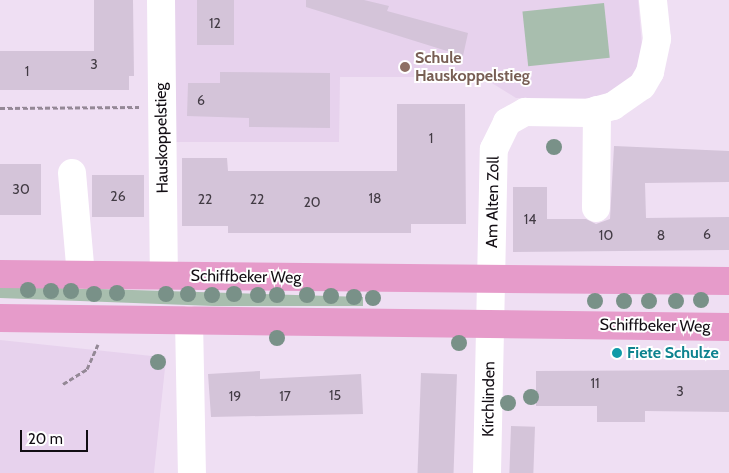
<!DOCTYPE html>
<style>
body{margin:0}
#map{position:relative;width:729px;height:473px;overflow:hidden;background:#efdff3;font-family:Cabin,sans-serif}
div>[style]{position:absolute}
.built>*{inset:0;background:#e7d2ed;transform-origin:0 0}
.green>*{inset:0;background:#a8beae;transform-origin:0 0}
.building>*{inset:0;background:#d4c4d9;transform-origin:0 0}
.path>*{height:3px;margin-top:-1.5px;transform-origin:0;background:repeating-linear-gradient(90deg,#948896 0 5px,transparent 0 7.5px)}
.minor>*{height:28px;margin:-14px;padding:0 14px;transform-origin:14px;border-radius:14px;background:#fff}
.major>*{height:28px;margin:-14px;padding:0 14px;transform-origin:14px;border-radius:14px;background:#e69bca}
.trees>*{width:16px;height:16px;margin:-8px;border-radius:50%;background:#799188}
.dots>*{width:14px;height:14px;translate:-50% -50%;box-sizing:border-box;border:2px solid #fff;border-radius:50%}
span{translate:-50% -50%;white-space:nowrap;text-align:center;line-height:1.15;-webkit-text-stroke:4px #fff;paint-order:stroke}
.number-label{font-size:14px;color:#423b44}
.number-label span{-webkit-text-stroke-width:0}
.education-label{font-size:16px;color:#785e54;font-weight:700}
.left{translate:0 -50%;text-align:left}
.street-label{font-size:16px;color:#120d13}
.culture-label{font-size:16px;color:#0d838f;font-weight:700}
.scale{position:absolute;left:20px;top:430px;width:68px;height:22px;box-sizing:border-box;border:2px solid #120d13;border-top:0;padding-left:6px;font-size:15px;line-height:18px;white-space:nowrap;color:#120d13;-webkit-text-stroke:4px #fff;paint-order:stroke}
</style>
<div id="map">
<div class="built">
<div style="clip-path:polygon(171px 0,638px 0,643px 57px,632px 81px,598px 98px,516px 98px,482px 77px,340px 77px,339px 142px,172px 142px)"></div>
<div style="left:0;top:340px;width:167px;height:133px;rotate:6deg"></div>
</div>
<div class="green">
<div style="left:604px;top:3px;width:55px;height:82px;rotate:84deg"></div>
<div style="clip-path:polygon(0 286px,363px 297px,363px 306px,214px 306px,0 298px)"></div>
</div>
<div class="building">
<div style="clip-path:polygon(94px 0,133px 0,134px 76px,129px 76px,129px 90px,0 90px,0 51px,94px 51px)"></div>
<div style="left:197px;top:0;width:37px;height:45px"></div>
<div style="clip-path:polygon(306px 0,364px 0,389px 6px,387px 11px,468px 33px,463px 56px,306px 7px)"></div>
<div style="clip-path:polygon(220px 72px,330px 73px,330px 128px,249px 127px,249px 118px,187px 116px,188px 83px,220px 83px)"></div>
<div style="clip-path:polygon(397px 104px,465px 104px,466px 224px,411px 224px,411px 233px,228px 233px,228px 226px,182px 226px,182px 158px,227px 158px,228px 171px,397px 171px)"></div>
<div style="clip-path:polygon(614px 146px,729px 151px,729px 182px,645px 183px,646px 218px,729px 217px,729px 250px,513px 252px,513px 187px,547px 187px,547px 219px,586px 219px,596px 224px,610px 219px)"></div>
<div style="left:0;top:164px;width:41px;height:51px"></div>
<div style="left:92px;top:175px;width:52px;height:42px"></div>
<div style="clip-path:polygon(729px 370px,729px 412px,645px 411px,645px 422px,597px 422px,597px 406px,536px 406px,536px 371px)"></div>
<div style="clip-path:polygon(260px 371px,260px 379px,361px 374px,363px 414px,211px 417px,208px 374px)"></div>
<div style="left:421px;top:373px;width:36px;height:100px;rotate:2deg"></div>
<div style="left:511px;top:426px;width:24px;height:47px;rotate:2deg"></div>
</div>
<div class="path">
<div style="left:0;top:108px;width:139px;rotate:-0.4deg"></div>
<div style="left:63px;top:384px;width:28px;rotate:-32deg"></div>
<div style="left:87px;top:369px;width:27px;rotate:-66deg"></div>
</div>
<div class="minor">
<div style="left:161px;top:0;width:276px;rotate:89.4deg"></div>
<div style="left:72px;top:173px;width:102px;rotate:85deg"></div>
<div style="left:596px;top:208px;width:98px;rotate:-89.4deg"></div>
<div style="left:189px;top:320px;width:153px;rotate:88.9deg"></div>
<div style="left:487px;top:473px;width:324px;rotate:-88.8deg"></div>
<div style="left:494px;top:149px;width:30px;rotate:-64deg"></div>
<div style="left:507px;top:122px;width:21px;rotate:-29deg"></div>
<div style="left:525px;top:112px;width:62px;rotate:0.9deg"></div>
<div style="left:587px;top:113px;width:27px;rotate:-15deg"></div>
<div style="left:613px;top:106px;width:35px;rotate:-35deg"></div>
<div style="left:642px;top:86px;width:16px;rotate:-60deg"></div>
<div style="left:650px;top:72px;width:34px;rotate:-78deg"></div>
<div style="left:657px;top:39px;width:39px;rotate:-96deg"></div>
</div>
<div class="major">
<div style="left:0;top:274px;width:729px;rotate:0.55deg"></div>
<div style="left:0;top:318px;width:729px;rotate:0.71deg"></div>
</div>
<div class="trees">
<div style="left:554px;top:147px"></div>
<div style="left:28px;top:290px"></div>
<div style="left:51px;top:291px"></div>
<div style="left:71px;top:291px"></div>
<div style="left:117px;top:293px"></div>
<div style="left:94px;top:294px"></div>
<div style="left:166px;top:294px"></div>
<div style="left:188px;top:294px"></div>
<div style="left:234px;top:294px"></div>
<div style="left:212px;top:295px"></div>
<div style="left:258px;top:295px"></div>
<div style="left:277px;top:295px"></div>
<div style="left:307px;top:295px"></div>
<div style="left:331px;top:296px"></div>
<div style="left:354px;top:297px"></div>
<div style="left:373px;top:298px"></div>
<div style="left:701px;top:300px"></div>
<div style="left:595px;top:301px"></div>
<div style="left:624px;top:301px"></div>
<div style="left:649px;top:301px"></div>
<div style="left:676px;top:301px"></div>
<div style="left:277px;top:338px"></div>
<div style="left:459px;top:343px"></div>
<div style="left:158px;top:362px"></div>
<div style="left:531px;top:397px"></div>
<div style="left:508px;top:403px"></div>
</div>
<div class="dots">
<div style="left:405px;top:67px;background:#8d6e63"></div>
<div style="left:617px;top:353px;background:#0f9aa8"></div>
</div>
<div class="number-label">
<span style="left:215px;top:23px">12</span>
<span style="left:94px;top:64px">3</span>
<span style="left:27px;top:71px">1</span>
<span style="left:201px;top:100px">6</span>
<span style="left:431px;top:138px">1</span>
<span style="left:21px;top:189px">30</span>
<span style="left:118px;top:196px">26</span>
<span style="left:375px;top:198px">18</span>
<span style="left:205px;top:199px">22</span>
<span style="left:257px;top:199px">22</span>
<span style="left:312px;top:202px">20</span>
<span style="left:530px;top:219px">14</span>
<span style="left:707px;top:234px">6</span>
<span style="left:606px;top:235px">10</span>
<span style="left:661px;top:235px">8</span>
<span style="left:595px;top:383px">11</span>
<span style="left:680px;top:391px">3</span>
<span style="left:335px;top:395px">15</span>
<span style="left:235px;top:396px">19</span>
<span style="left:285px;top:396px">17</span>
</div>
<div class="education-label">
<span class="left" style="left:415px;top:67px">Schule<br>Hauskoppelstieg</span>
</div>
<div class="street-label">
<span style="left:162px;top:138px;rotate:-91deg">Hauskoppelstieg</span>
<span style="left:493px;top:202px;rotate:-89deg">Am Alten Zoll</span>
<span style="left:246px;top:277px;rotate:1deg">Schiffbeker Weg</span>
<span style="left:655px;top:326px;rotate:1deg">Schiffbeker Weg</span>
<span style="left:489px;top:399px;rotate:-89deg">Kirchlinden</span>
</div>
<div class="culture-label">
<span class="left" style="left:627px;top:353px">Fiete Schulze</span>
</div>
<div class="scale">20 m</div>
</div>
